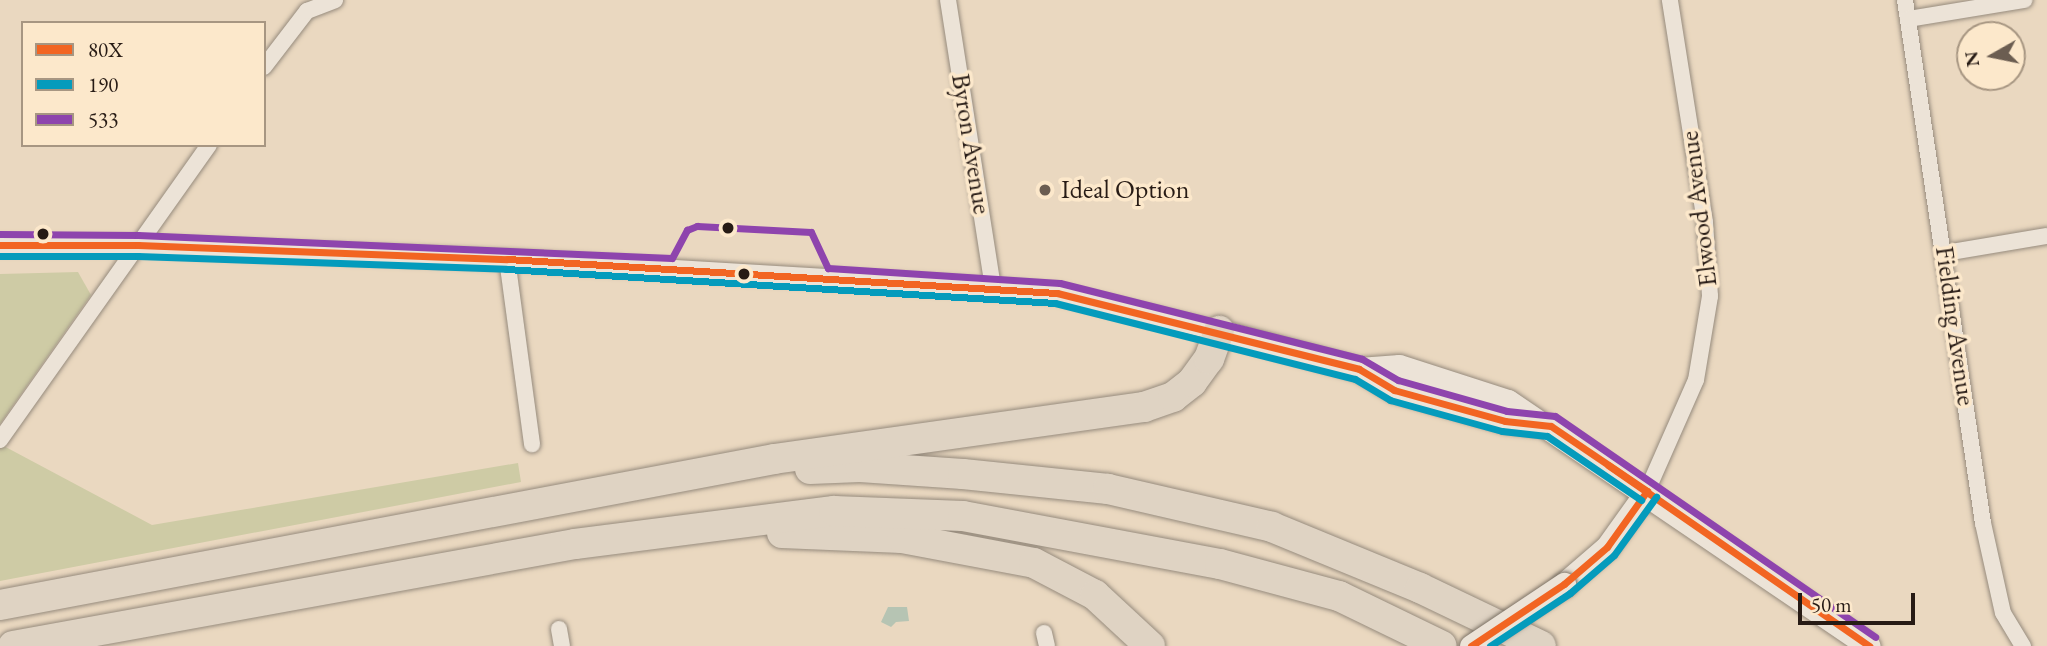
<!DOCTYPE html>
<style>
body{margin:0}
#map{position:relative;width:2047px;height:646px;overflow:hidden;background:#ead8c0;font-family:"EB Garamond",serif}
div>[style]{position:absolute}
.green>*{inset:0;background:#cecba5}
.water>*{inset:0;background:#b6c4b3}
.roads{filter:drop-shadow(0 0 2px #968b7d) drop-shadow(0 0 2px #968b7d)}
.minor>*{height:16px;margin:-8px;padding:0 8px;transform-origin:8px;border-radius:8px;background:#ece3d7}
.tertiary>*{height:19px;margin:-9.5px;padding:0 9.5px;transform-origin:9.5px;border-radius:9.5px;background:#ece3d7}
.secondary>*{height:23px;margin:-11.5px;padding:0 11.5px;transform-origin:11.5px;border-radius:11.5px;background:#ece3d7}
.motorway>*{height:30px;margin:-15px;padding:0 15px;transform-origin:15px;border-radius:15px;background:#dfd3c3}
.bridges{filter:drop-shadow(0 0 2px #7b7165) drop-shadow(0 0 2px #7b7165)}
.secondary-bridge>*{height:23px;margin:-11.5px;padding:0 11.5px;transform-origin:11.5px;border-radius:11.5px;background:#ece3d7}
.bus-1>*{height:7px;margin:-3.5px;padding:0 3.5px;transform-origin:3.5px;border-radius:3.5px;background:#f26522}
.bus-2>*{height:7px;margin:-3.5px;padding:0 3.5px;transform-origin:3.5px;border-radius:3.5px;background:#049bbc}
.bus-3>*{height:7px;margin:-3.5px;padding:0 3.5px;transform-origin:3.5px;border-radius:3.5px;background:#8e44ad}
.dots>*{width:19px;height:19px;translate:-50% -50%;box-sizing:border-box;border:4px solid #fce8cb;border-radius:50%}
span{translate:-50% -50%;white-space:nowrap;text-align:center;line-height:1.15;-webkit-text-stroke:7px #fce8cb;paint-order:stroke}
.street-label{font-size:26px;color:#271b15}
.poi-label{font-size:26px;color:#271b15}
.left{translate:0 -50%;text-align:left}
.legend{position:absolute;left:21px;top:21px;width:245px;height:126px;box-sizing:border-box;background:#fce8cb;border:2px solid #a79682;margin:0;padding:9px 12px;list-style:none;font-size:21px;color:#271b15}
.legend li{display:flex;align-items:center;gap:14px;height:35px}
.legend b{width:35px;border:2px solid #a79682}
.north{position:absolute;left:1956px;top:21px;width:70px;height:70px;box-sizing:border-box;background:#fce8cb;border:2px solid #a79682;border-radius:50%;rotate:261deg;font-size:19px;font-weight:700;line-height:28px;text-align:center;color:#271b15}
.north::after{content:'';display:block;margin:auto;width:24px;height:32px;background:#6b5d51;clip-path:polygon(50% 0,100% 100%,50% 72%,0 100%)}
.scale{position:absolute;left:1798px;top:593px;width:117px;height:32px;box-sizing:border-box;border:4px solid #271b15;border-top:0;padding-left:9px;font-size:21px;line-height:24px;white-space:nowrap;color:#271b15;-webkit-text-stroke:5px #fce8cb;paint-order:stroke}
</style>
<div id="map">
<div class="green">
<div style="clip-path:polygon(78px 272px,91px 295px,0 424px,0 274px)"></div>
<div style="clip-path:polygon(0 444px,152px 525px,518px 463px,521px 482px,0 581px)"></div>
</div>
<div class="water">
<div style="clip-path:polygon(888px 607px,907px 607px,909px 621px,896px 622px,891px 627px,881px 622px)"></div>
</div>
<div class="roads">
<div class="minor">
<div style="left:948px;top:0;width:291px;rotate:81.1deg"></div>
<div style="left:1905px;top:0;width:529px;rotate:81.52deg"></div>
<div style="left:1983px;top:523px;width:92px;rotate:77.5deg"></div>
<div style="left:2003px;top:613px;width:39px;rotate:59deg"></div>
<div style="left:1908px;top:19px;width:118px;rotate:-9.3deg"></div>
<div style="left:264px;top:67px;width:71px;rotate:-52.5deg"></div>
<div style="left:307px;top:11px;width:30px;rotate:-21deg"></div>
<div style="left:1945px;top:253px;width:103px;rotate:-9.5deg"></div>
<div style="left:507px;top:259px;width:187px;rotate:82.3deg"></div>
<div style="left:0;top:440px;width:362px;rotate:-54.7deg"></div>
<div style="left:1647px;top:491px;width:121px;rotate:-66.2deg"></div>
<div style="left:1696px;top:380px;width:85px;rotate:-80.5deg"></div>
<div style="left:1710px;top:296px;width:74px;rotate:-93.9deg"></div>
<div style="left:1705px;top:222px;width:225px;rotate:-99deg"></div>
<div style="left:559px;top:629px;width:17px;rotate:80deg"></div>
<div style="left:1044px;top:633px;width:13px;rotate:77deg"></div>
</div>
<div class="tertiary">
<div style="left:0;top:245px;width:138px"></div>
<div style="left:138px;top:245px;width:369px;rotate:2.2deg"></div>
<div style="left:507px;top:259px;width:487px;rotate:3.4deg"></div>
<div style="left:993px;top:288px;width:64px;rotate:4.5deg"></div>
<div style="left:1057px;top:293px;width:166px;rotate:13.2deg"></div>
</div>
<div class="secondary">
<div style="left:1219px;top:331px;width:145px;rotate:15.2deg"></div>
<div style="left:1359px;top:369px;width:41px;rotate:31deg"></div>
<div style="left:1394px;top:390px;width:115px;rotate:15.6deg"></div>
<div style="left:1505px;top:421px;width:38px;rotate:6deg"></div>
<div style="left:1359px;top:369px;width:40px;rotate:-4.3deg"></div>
<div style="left:1399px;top:366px;width:114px;rotate:17.8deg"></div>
<div style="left:1508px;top:401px;width:436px;rotate:34.2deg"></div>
<div style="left:1564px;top:584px;width:57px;rotate:-40.7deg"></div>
<div style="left:1607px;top:547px;width:69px;rotate:-54.5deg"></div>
</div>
<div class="motorway">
<div style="left:810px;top:469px;width:50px;rotate:-2.3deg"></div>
<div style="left:860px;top:467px;width:103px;rotate:3.9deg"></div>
<div style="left:963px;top:474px;width:146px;rotate:5.9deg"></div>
<div style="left:1108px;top:489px;width:168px;rotate:13deg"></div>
<div style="left:1272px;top:527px;width:160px;rotate:22.4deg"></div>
<div style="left:1420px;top:588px;width:134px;rotate:25.6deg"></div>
<div style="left:782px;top:533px;width:120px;rotate:2.4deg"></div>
<div style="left:902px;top:538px;width:134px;rotate:10.7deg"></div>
<div style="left:1034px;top:563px;width:69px;rotate:27.7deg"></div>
<div style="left:1095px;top:595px;width:75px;rotate:42.8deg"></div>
<div style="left:0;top:605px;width:788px;rotate:-10.68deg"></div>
<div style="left:774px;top:459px;width:374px;rotate:-8deg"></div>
<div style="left:1144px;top:407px;width:31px;rotate:-19deg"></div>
<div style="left:1173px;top:397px;width:24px;rotate:-38deg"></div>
<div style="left:1192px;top:382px;width:29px;rotate:-54deg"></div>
<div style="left:1209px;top:359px;width:30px;rotate:-70deg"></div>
<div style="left:13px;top:646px;width:571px;rotate:-10.29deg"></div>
<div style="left:575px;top:544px;width:261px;rotate:-7.3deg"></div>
<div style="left:834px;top:511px;width:129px;rotate:2.2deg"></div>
<div style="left:963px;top:516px;width:261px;rotate:10.6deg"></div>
<div style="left:1220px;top:564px;width:123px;rotate:15.1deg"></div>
<div style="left:1339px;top:596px;width:114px;rotate:25.9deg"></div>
</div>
</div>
<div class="bridges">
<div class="secondary-bridge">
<div style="left:1471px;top:646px;width:112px;rotate:-33.7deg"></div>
</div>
</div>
<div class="bus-1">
<div style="left:0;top:245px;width:138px"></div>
<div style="left:138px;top:245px;width:369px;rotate:2.2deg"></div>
<div style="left:507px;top:259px;width:551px;rotate:3.54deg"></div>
<div style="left:1057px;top:293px;width:311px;rotate:14.1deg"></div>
<div style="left:1359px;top:369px;width:41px;rotate:31deg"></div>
<div style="left:1394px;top:390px;width:115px;rotate:15.6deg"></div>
<div style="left:1505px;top:421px;width:46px;rotate:6.2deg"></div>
<div style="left:1551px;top:426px;width:116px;rotate:34.1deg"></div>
<div style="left:1608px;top:465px;width:318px;rotate:34.7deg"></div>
<div style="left:1471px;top:646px;width:112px;rotate:-33.7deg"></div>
<div style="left:1564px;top:584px;width:57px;rotate:-40.7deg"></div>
<div style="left:1607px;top:547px;width:69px;rotate:-54.5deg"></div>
</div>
<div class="bus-2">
<div style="left:0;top:256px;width:138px"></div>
<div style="left:138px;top:256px;width:368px;rotate:2deg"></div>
<div style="left:506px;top:269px;width:550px;rotate:3.54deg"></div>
<div style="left:1055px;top:303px;width:309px;rotate:14.2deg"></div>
<div style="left:1355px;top:379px;width:41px;rotate:31deg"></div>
<div style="left:1390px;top:400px;width:116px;rotate:15.5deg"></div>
<div style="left:1502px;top:431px;width:45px;rotate:6.3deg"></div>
<div style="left:1547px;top:436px;width:114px;rotate:34.2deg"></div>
<div style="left:1490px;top:646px;width:96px;rotate:-33.5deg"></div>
<div style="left:1570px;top:593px;width:58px;rotate:-40.8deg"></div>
<div style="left:1614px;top:555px;width:72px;rotate:-54.1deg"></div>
</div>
<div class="bus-3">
<div style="left:0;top:234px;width:138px;rotate:0.4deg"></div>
<div style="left:138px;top:235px;width:534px;rotate:2.47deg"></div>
<div style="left:672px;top:258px;width:32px;rotate:-62deg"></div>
<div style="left:687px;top:230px;width:11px;rotate:-22deg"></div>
<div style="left:697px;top:226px;width:114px;rotate:3deg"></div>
<div style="left:811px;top:232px;width:40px;rotate:65deg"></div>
<div style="left:828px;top:268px;width:232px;rotate:3.7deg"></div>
<div style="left:1060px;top:283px;width:311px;rotate:14.1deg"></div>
<div style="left:1362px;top:359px;width:42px;rotate:30.3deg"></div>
<div style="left:1398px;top:380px;width:113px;rotate:15.9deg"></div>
<div style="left:1507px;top:411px;width:48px;rotate:5.9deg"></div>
<div style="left:1555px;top:416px;width:389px;rotate:34.6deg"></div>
</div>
<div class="dots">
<div style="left:1045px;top:190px;background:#6b5d51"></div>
<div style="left:728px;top:228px;background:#271b15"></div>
<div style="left:43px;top:234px;background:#271b15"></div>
<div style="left:744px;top:274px;background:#271b15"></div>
</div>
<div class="street-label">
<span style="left:971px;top:144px;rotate:81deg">Byron Avenue</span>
<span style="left:1699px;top:209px;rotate:-97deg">Elwood Avenue</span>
<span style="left:1955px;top:326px;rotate:82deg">Fielding Avenue</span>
</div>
<div class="poi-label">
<span class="left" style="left:1061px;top:190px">Ideal Option</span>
</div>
<ul class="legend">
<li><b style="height:9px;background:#f26522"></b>80X</li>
<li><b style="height:9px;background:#049bbc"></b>190</li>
<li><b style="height:9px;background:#8e44ad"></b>533</li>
</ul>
<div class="north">N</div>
<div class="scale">50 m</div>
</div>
